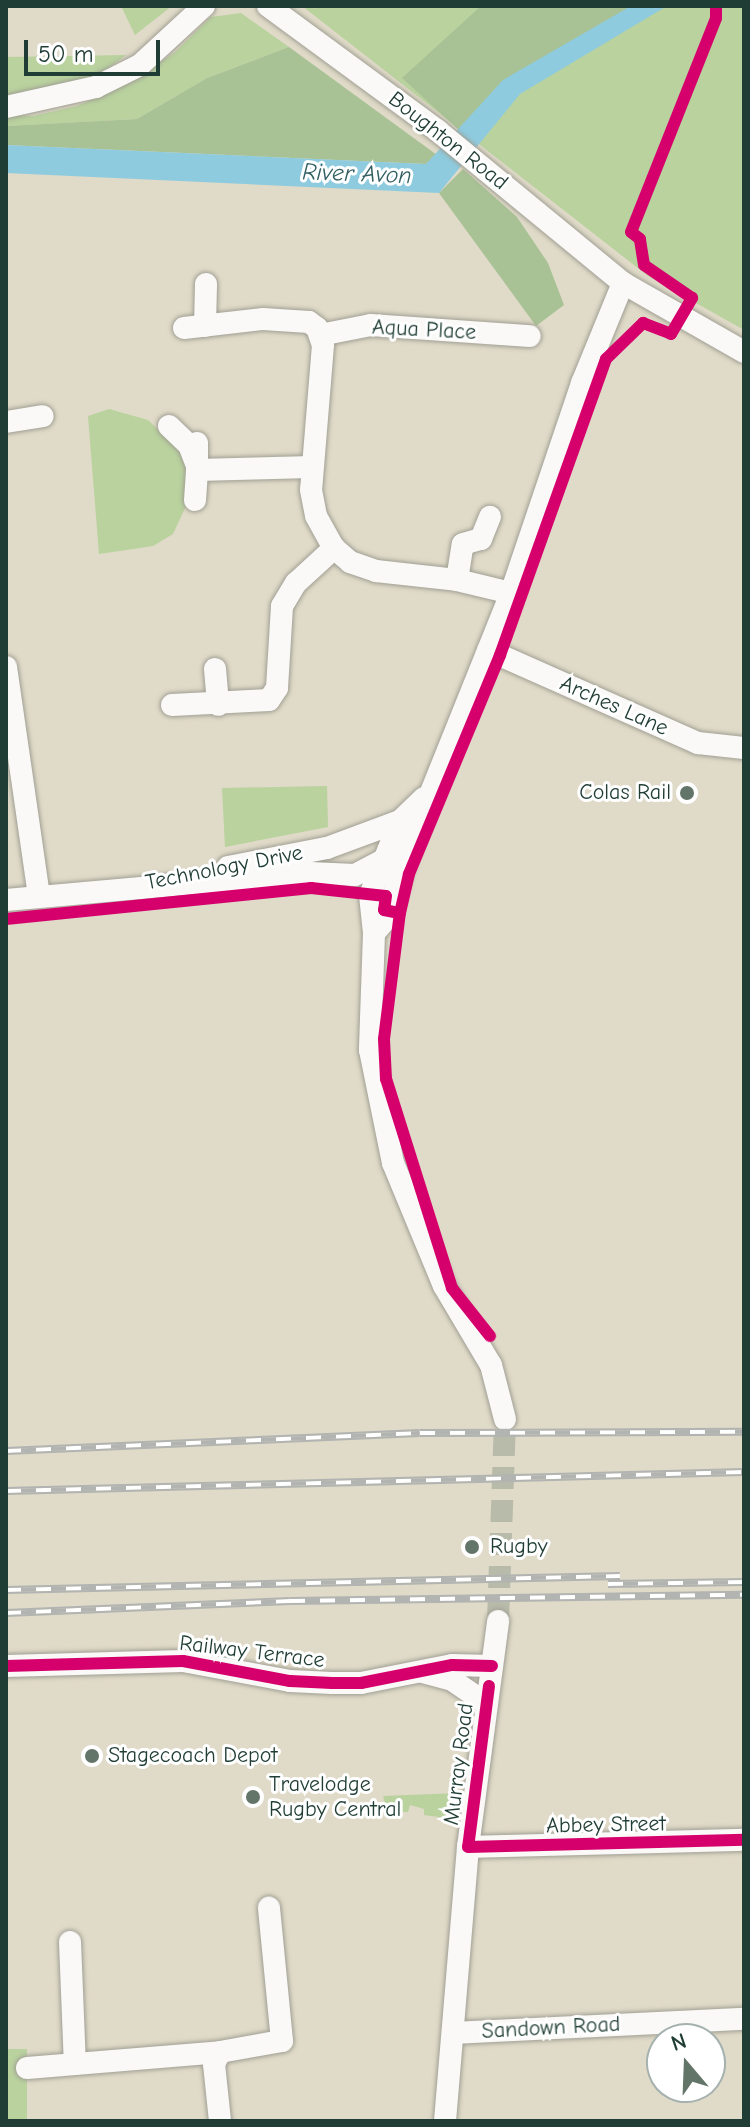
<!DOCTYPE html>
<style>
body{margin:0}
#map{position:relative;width:750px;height:2127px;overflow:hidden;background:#e0dac8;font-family:"Comic Neue",sans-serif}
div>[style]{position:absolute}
.green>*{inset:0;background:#b9d29e;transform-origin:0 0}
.forest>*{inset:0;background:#a8c295}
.water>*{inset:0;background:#8ecbdf}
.minor-tunnel>*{height:22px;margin-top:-11px;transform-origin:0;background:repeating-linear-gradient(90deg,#b9bbaa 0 22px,transparent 0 33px)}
.roads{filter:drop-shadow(0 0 2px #a0a094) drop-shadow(0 0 2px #a0a094)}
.minor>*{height:22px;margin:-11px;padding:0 11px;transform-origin:11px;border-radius:11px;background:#faf9f7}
.rail>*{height:8px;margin-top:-4px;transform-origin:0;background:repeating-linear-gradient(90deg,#fff 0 15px,#b1b4b0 0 30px);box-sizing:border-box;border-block:2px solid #b1b4b0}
.cycleway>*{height:12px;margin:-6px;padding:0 6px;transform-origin:6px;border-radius:6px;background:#d6006c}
.dots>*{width:22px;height:22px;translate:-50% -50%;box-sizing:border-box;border:4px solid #fff;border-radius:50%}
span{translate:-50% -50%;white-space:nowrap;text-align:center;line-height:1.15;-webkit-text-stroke:6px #fff;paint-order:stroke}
.street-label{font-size:22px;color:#1f3d34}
.poi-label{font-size:22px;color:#1f3d34}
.right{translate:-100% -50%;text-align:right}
.left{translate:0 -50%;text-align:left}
.water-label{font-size:24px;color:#325f61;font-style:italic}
.frame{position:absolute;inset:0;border:8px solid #1f3d34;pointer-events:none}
.north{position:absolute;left:646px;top:2023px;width:80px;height:80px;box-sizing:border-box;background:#fff;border:2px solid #a5b1ae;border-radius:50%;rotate:341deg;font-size:22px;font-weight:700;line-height:32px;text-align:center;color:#1f3d34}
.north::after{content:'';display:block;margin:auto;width:28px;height:36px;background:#637468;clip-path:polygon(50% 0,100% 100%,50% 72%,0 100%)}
.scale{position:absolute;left:24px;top:40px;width:136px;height:36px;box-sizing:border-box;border:4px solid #1f3d34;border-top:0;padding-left:10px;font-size:24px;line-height:28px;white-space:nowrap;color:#1f3d34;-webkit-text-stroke:6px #fff;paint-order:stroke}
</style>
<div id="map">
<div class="green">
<div style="clip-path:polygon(121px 6px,172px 6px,135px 35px)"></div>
<div style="clip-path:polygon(302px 6px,744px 6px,744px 330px,648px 276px)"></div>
<div style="clip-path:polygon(241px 13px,289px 47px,207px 78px,137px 119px,6px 126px,6px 115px,33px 116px,77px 106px,130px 83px,174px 53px,211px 17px)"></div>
<div style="clip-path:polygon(126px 55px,97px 77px,6px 100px,6px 57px)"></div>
<div style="clip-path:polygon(109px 409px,148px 420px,185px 455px,186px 506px,173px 534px,153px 546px,99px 554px,88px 416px)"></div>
<div style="clip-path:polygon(327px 786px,328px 827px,225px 847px,222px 788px)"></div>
<div style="clip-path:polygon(459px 1793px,453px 1815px,446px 1818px,424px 1815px,424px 1809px,410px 1805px,408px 1812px,387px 1811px,383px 1796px)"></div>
<div style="left:6px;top:2049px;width:21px;height:71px"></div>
</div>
<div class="forest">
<div style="clip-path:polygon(481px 6px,631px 6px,460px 131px,402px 78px)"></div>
<div style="clip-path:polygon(289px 47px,437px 155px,426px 164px,6px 145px,6px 126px,137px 119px,207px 78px)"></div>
<div style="clip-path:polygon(463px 169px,517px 217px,548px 263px,564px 305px,536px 326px,439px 193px)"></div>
</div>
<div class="water">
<div style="clip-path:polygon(631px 6px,667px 6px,520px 94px,439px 193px,6px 173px,6px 145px,426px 164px,503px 80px)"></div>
</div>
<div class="minor-tunnel">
<div style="left:498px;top:1621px;width:202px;rotate:-88deg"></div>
</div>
<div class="roads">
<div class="minor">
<div style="left:268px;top:6px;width:211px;rotate:36.3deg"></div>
<div style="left:438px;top:131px;width:239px;rotate:39.4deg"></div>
<div style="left:623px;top:283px;width:139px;rotate:29.7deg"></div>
<div style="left:6px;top:107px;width:92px;rotate:-12.5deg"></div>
<div style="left:96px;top:87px;width:49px;rotate:-26.6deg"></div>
<div style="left:140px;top:65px;width:87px;rotate:-42.7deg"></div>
<div style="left:205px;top:326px;width:42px;rotate:-88.6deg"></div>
<div style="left:184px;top:328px;width:80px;rotate:-6.5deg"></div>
<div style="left:263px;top:319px;width:46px;rotate:3.7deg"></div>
<div style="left:309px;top:322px;width:10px;rotate:37deg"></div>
<div style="left:317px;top:328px;width:18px;rotate:71deg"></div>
<div style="left:323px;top:345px;width:145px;rotate:94.7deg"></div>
<div style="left:311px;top:490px;width:26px;rotate:79deg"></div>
<div style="left:316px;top:516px;width:37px;rotate:61deg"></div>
<div style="left:320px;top:335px;width:52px;rotate:-11.1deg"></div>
<div style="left:371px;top:325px;width:159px;rotate:4deg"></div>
<div style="left:6px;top:422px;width:37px;rotate:-9deg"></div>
<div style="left:169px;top:426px;width:28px;rotate:44deg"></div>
<div style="left:189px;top:445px;width:19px;rotate:69deg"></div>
<div style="left:197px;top:443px;width:27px;rotate:90deg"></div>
<div style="left:197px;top:470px;width:115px;rotate:-1.5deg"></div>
<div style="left:195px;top:500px;width:30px;rotate:-86deg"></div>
<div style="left:457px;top:580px;width:36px;rotate:-81deg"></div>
<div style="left:463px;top:544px;width:19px;rotate:-16deg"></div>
<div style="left:481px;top:539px;width:24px;rotate:-68deg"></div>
<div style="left:488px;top:650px;width:230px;rotate:23.9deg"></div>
<div style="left:698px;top:743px;width:46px;rotate:6.2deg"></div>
<div style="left:6px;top:667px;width:232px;rotate:81.8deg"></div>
<div style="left:215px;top:669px;width:36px;rotate:85deg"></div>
<div style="left:172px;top:705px;width:97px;rotate:-3deg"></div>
<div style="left:269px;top:700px;width:14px;rotate:-56deg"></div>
<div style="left:277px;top:688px;width:82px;rotate:-86.5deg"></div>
<div style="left:282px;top:606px;width:27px;rotate:-59deg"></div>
<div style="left:296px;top:583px;width:52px;rotate:-42.6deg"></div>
<div style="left:334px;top:548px;width:21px;rotate:41deg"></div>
<div style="left:350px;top:562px;width:28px;rotate:19deg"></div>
<div style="left:376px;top:571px;width:81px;rotate:6.3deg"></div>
<div style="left:457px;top:580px;width:56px;rotate:13.5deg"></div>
<div style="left:424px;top:798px;width:33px;rotate:136deg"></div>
<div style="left:400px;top:821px;width:80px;rotate:112.1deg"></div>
<div style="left:370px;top:895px;width:38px;rotate:84deg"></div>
<div style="left:374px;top:933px;width:117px;rotate:92deg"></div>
<div style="left:370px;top:1050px;width:115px;rotate:78.5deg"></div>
<div style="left:393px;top:1163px;width:133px;rotate:67.5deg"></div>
<div style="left:444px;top:1286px;width:92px;rotate:59.3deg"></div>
<div style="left:491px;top:1365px;width:56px;rotate:75.5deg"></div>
<div style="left:228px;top:867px;width:101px;rotate:-10.9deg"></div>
<div style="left:327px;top:848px;width:78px;rotate:-20.3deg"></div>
<div style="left:6px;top:900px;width:305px;rotate:-5.1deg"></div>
<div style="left:310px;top:873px;width:45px;rotate:2.5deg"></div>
<div style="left:355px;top:875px;width:36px;rotate:-28deg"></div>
<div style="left:374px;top:933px;width:18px;rotate:-49deg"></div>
<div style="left:386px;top:919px;width:81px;rotate:-72deg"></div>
<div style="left:411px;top:842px;width:268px;rotate:-68.1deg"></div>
<div style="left:511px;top:593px;width:222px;rotate:-71.3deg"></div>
<div style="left:582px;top:383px;width:108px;rotate:-67.7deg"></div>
<div style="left:6px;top:1666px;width:177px;rotate:-1.6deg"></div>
<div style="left:183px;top:1661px;width:109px;rotate:10.6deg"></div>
<div style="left:290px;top:1681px;width:42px;rotate:2.7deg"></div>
<div style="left:332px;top:1683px;width:29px"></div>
<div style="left:361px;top:1683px;width:93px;rotate:-11.2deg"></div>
<div style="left:452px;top:1665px;width:40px;rotate:1.4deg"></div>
<div style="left:423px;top:1672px;width:30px;rotate:15deg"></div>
<div style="left:452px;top:1680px;width:42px;rotate:34.4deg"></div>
<div style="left:468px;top:1847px;width:276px;rotate:-1.5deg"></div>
<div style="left:70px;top:1942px;width:122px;rotate:87.7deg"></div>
<div style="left:453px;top:2033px;width:291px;rotate:-2.8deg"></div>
<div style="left:27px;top:2068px;width:194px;rotate:-4.7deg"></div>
<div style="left:220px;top:2121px;width:57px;rotate:-96deg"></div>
<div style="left:214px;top:2064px;width:13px;rotate:-63deg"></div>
<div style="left:220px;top:2052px;width:63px;rotate:-10.1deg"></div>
<div style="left:282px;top:2041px;width:134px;rotate:-95.6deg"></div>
<div style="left:445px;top:2121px;width:275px;rotate:-85.2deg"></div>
<div style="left:468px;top:1847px;width:228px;rotate:-82.4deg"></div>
</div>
</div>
<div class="rail">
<div style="left:6px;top:1451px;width:414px;rotate:-2.5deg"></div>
<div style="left:420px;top:1433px;width:324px;rotate:-0.2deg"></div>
<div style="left:6px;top:1491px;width:738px;rotate:-1.47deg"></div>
<div style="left:608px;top:1584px;width:136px;rotate:-0.8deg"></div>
<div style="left:6px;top:1590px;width:614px;rotate:-1.31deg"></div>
<div style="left:6px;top:1613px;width:284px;rotate:-2.4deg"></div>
<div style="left:290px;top:1601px;width:454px;rotate:-0.8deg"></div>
</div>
<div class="cycleway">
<div style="left:6px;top:919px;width:307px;rotate:-5.8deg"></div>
<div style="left:311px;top:888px;width:75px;rotate:6.1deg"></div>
<div style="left:386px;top:896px;width:14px;rotate:98deg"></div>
<div style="left:384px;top:910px;width:16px;rotate:11deg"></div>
<div style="left:490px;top:1336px;width:61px;rotate:-128.4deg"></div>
<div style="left:452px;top:1288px;width:219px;rotate:-107.5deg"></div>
<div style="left:386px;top:1079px;width:40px;rotate:-92.9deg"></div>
<div style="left:384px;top:1039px;width:127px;rotate:-82.8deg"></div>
<div style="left:400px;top:913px;width:40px;rotate:-77deg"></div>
<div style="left:409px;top:874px;width:237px;rotate:-67.4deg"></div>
<div style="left:500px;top:655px;width:314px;rotate:-70.3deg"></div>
<div style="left:606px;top:359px;width:52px;rotate:-44.2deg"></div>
<div style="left:643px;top:323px;width:30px;rotate:21deg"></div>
<div style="left:671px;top:334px;width:42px;rotate:-59.7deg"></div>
<div style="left:692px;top:298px;width:58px;rotate:-145.5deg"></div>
<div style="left:644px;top:265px;width:26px;rotate:-99deg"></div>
<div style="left:640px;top:239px;width:11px;rotate:-142deg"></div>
<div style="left:631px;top:232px;width:230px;rotate:-68.3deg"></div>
<div style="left:716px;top:18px;width:12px;rotate:-90deg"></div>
<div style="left:6px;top:1666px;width:177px;rotate:-1.6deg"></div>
<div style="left:183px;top:1661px;width:109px;rotate:10.6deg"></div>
<div style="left:290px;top:1681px;width:42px;rotate:2.7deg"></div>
<div style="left:332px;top:1683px;width:29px"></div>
<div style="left:361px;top:1683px;width:93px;rotate:-11.2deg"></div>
<div style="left:452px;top:1665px;width:40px;rotate:1.4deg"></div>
<div style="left:489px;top:1686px;width:162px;rotate:97.4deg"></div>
<div style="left:468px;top:1847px;width:276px;rotate:-1.5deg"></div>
</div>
<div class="dots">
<div style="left:687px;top:793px;background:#637468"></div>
<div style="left:472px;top:1547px;background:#637468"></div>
<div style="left:92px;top:1756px;background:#637468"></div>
<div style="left:253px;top:1797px;background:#637468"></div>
</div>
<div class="street-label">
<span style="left:448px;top:141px;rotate:38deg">Boughton Road</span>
<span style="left:424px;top:330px;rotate:3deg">Aqua Place</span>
<span style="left:614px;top:706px;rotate:24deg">Arches Lane</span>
<span style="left:224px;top:868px;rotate:-11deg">Technology Drive</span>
<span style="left:252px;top:1652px;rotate:7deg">Railway Terrace</span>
<span style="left:459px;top:1764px;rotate:-83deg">Murray Road</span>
<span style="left:606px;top:1825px;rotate:-1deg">Abbey Street</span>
<span style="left:551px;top:2028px;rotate:-3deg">Sandown Road</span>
</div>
<div class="poi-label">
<span class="right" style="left:671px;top:793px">Colas Rail</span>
<span class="left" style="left:490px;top:1547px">Rugby</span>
<span class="left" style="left:108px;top:1756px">Stagecoach Depot</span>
<span class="left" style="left:269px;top:1797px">Travelodge<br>Rugby Central</span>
</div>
<div class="water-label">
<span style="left:357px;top:174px;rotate:2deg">River Avon</span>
</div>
<div class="frame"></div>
<div class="north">N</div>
<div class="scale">50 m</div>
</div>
